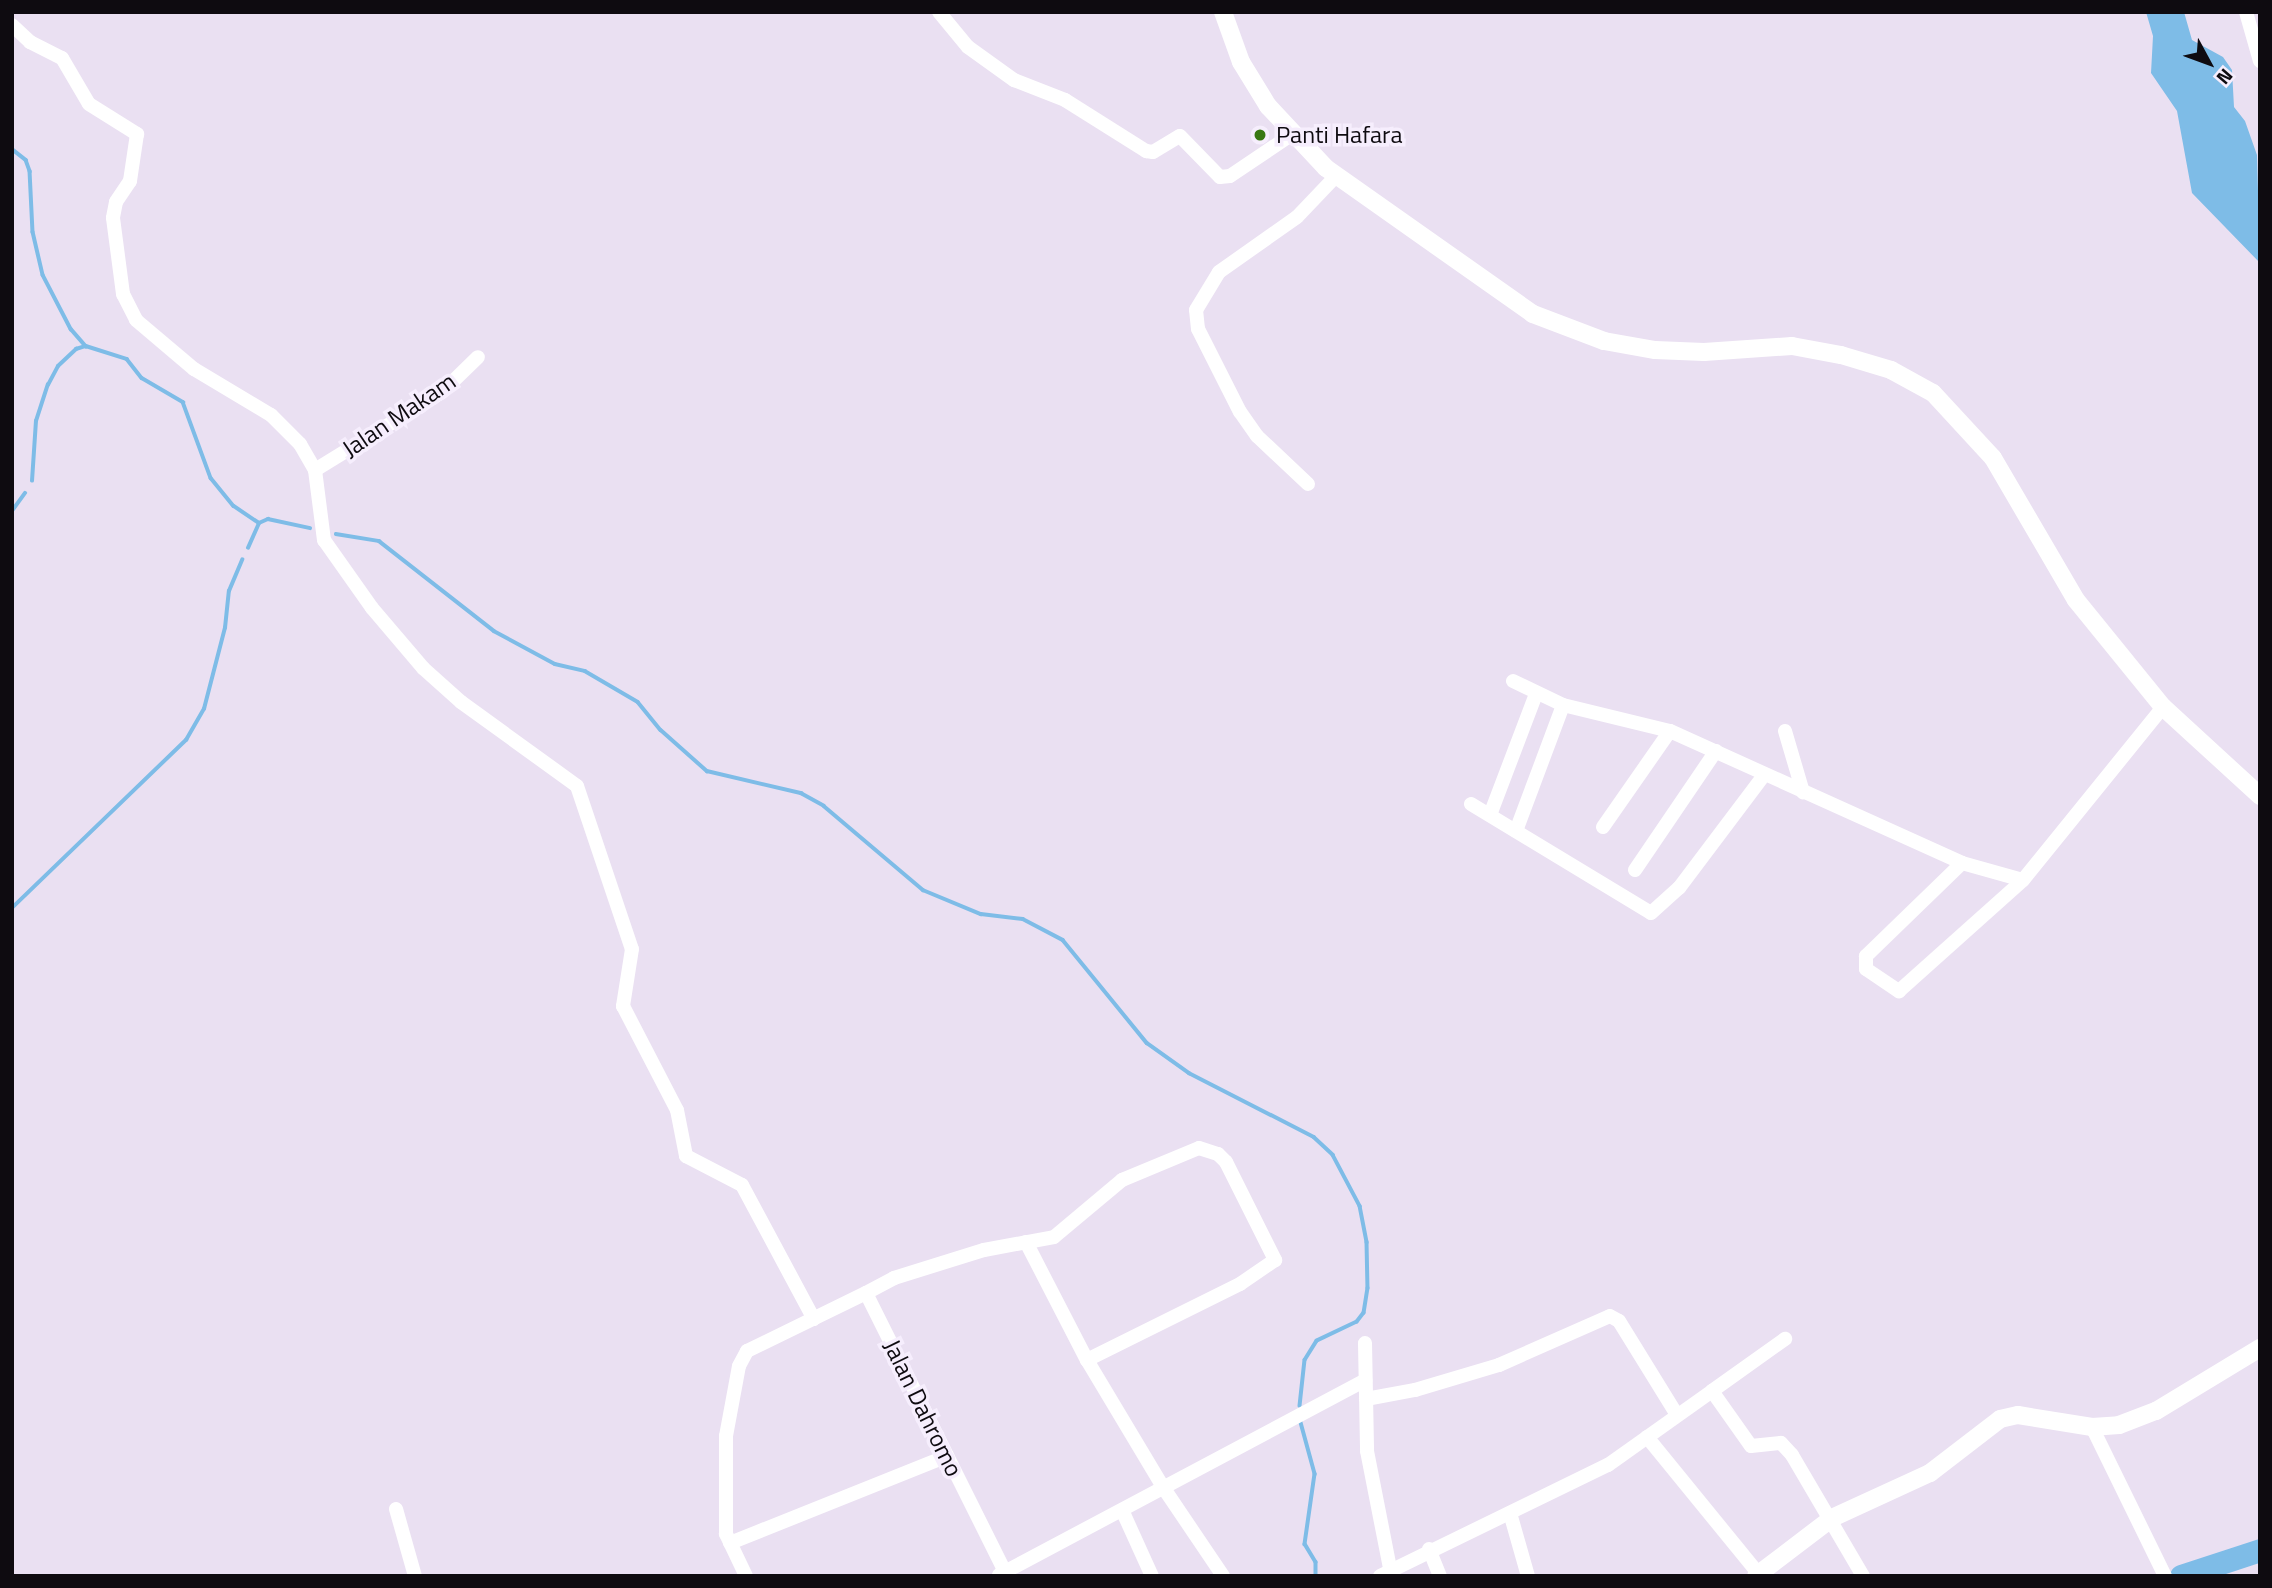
<!DOCTYPE html>
<style>
body{margin:0}
#map{position:relative;width:2272px;height:1588px;overflow:hidden;background:#eae0f2;font-family:"Titillium Web",sans-serif}
div>[style]{position:absolute}
.water>*{inset:0;background:#7ebce7}
.stream>*{height:3.5px;margin:-1.75px;padding:0 1.75px;transform-origin:1.75px;border-radius:1.75px;background:#7ebce7}
.river>*{height:23px;margin:-11.5px;padding:0 11.5px;transform-origin:11.5px;border-radius:11.5px;background:#7ebce7}
.minor>*{height:14px;margin:-7px;padding:0 7px;transform-origin:7px;border-radius:7px;background:#fff}
.tertiary>*{height:18px;margin:-9px;padding:0 9px;transform-origin:9px;border-radius:9px;background:#fff}
.dots>*{width:19px;height:19px;translate:-50% -50%;box-sizing:border-box;border:4px solid #f6eefd;border-radius:50%}
span{translate:-50% -50%;white-space:nowrap;text-align:center;line-height:1.15;-webkit-text-stroke:7px #f6eefd;paint-order:stroke}
.poi-label{font-size:24px;color:#0e0b10}
.left{translate:0 -50%;text-align:left}
.street-label{font-size:24px;color:#0e0b10}
.frame{position:absolute;inset:0;border:14px solid #0e0b10;pointer-events:none}
.north{position:absolute;left:2174px;top:28px;width:70px;height:70px;-webkit-text-stroke:5px #f6eefd;paint-order:stroke;rotate:131deg;font-size:19px;font-weight:700;line-height:28px;text-align:center;color:#0e0b10}
.north::after{content:'';display:block;margin:auto;width:24px;height:32px;background:#0e0b10;clip-path:polygon(50% 0,100% 100%,50% 72%,0 100%)}
</style>
<div id="map">
<div class="water">
<div style="clip-path:polygon(2146px 12px,2184px 12px,2192px 40px,2223px 57px,2232px 70px,2234px 107px,2245px 121px,2257px 155px,2260px 263px,2192px 193px,2177px 111px,2151px 73px,2153px 36px)"></div>
</div>
<div class="stream">
<div style="left:12px;top:149px;width:18px;rotate:38deg"></div>
<div style="left:26px;top:160px;width:12px;rotate:70deg"></div>
<div style="left:30px;top:171px;width:61px;rotate:87.2deg"></div>
<div style="left:33px;top:232px;width:44px;rotate:76.9deg"></div>
<div style="left:43px;top:275px;width:61px;rotate:62.6deg"></div>
<div style="left:71px;top:329px;width:23px;rotate:49deg"></div>
<div style="left:86px;top:346px;width:43px;rotate:17.6deg"></div>
<div style="left:127px;top:359px;width:24px;rotate:52deg"></div>
<div style="left:142px;top:378px;width:48px;rotate:30.3deg"></div>
<div style="left:183px;top:402px;width:81px;rotate:69.8deg"></div>
<div style="left:211px;top:478px;width:36px;rotate:51deg"></div>
<div style="left:234px;top:506px;width:30px;rotate:34deg"></div>
<div style="left:32px;top:481px;width:60px;rotate:-86.2deg"></div>
<div style="left:36px;top:421px;width:38px;rotate:-72deg"></div>
<div style="left:48px;top:385px;width:21px;rotate:-62deg"></div>
<div style="left:58px;top:366px;width:25px;rotate:-43deg"></div>
<div style="left:76px;top:349px;width:10px;rotate:-17deg"></div>
<div style="left:12px;top:511px;width:22px;rotate:-54deg"></div>
<div style="left:336px;top:534px;width:44px;rotate:9.2deg"></div>
<div style="left:379px;top:541px;width:146px;rotate:38deg"></div>
<div style="left:494px;top:631px;width:69px;rotate:28.4deg"></div>
<div style="left:555px;top:664px;width:31px;rotate:13deg"></div>
<div style="left:585px;top:671px;width:61px;rotate:30.3deg"></div>
<div style="left:638px;top:702px;width:36px;rotate:51deg"></div>
<div style="left:661px;top:730px;width:62px;rotate:41.7deg"></div>
<div style="left:707px;top:771px;width:97px;rotate:13.2deg"></div>
<div style="left:801px;top:793px;width:26px;rotate:29deg"></div>
<div style="left:824px;top:806px;width:130px;rotate:40.3deg"></div>
<div style="left:923px;top:890px;width:63px;rotate:22.5deg"></div>
<div style="left:981px;top:914px;width:42px;rotate:6.8deg"></div>
<div style="left:1023px;top:919px;width:45px;rotate:27.7deg"></div>
<div style="left:1063px;top:940px;width:133px;rotate:50.8deg"></div>
<div style="left:1147px;top:1043px;width:52px;rotate:35.5deg"></div>
<div style="left:1189px;top:1073px;width:140px;rotate:27.1deg"></div>
<div style="left:1314px;top:1137px;width:26px;rotate:43deg"></div>
<div style="left:1333px;top:1155px;width:58px;rotate:62.1deg"></div>
<div style="left:1360px;top:1206px;width:37px;rotate:79deg"></div>
<div style="left:1367px;top:1242px;width:46px;rotate:88.8deg"></div>
<div style="left:1368px;top:1288px;width:25px;rotate:99deg"></div>
<div style="left:1364px;top:1313px;width:11px;rotate:128deg"></div>
<div style="left:1357px;top:1322px;width:44px;rotate:154.6deg"></div>
<div style="left:1317px;top:1341px;width:22px;rotate:122deg"></div>
<div style="left:1305px;top:1360px;width:46px;rotate:96.2deg"></div>
<div style="left:248px;top:548px;width:27px;rotate:-66deg"></div>
<div style="left:259px;top:523px;width:10px;rotate:-24deg"></div>
<div style="left:268px;top:519px;width:43px;rotate:12.1deg"></div>
<div style="left:12px;top:908px;width:242px;rotate:-44deg"></div>
<div style="left:186px;top:740px;width:36px;rotate:-60deg"></div>
<div style="left:204px;top:709px;width:84px;rotate:-75.5deg"></div>
<div style="left:225px;top:628px;width:37px;rotate:-84deg"></div>
<div style="left:229px;top:591px;width:34px;rotate:-67deg"></div>
<div style="left:1300px;top:1419px;width:57px;rotate:74.7deg"></div>
<div style="left:1315px;top:1474px;width:71px;rotate:98.1deg"></div>
<div style="left:1305px;top:1544px;width:21px;rotate:59deg"></div>
<div style="left:1316px;top:1562px;width:14px;rotate:90deg"></div>
</div>
<div class="river">
<div style="left:2181px;top:1576px;width:83px;rotate:-18.2deg"></div>
</div>
<div class="minor">
<div style="left:939px;top:12px;width:45px;rotate:50.4deg"></div>
<div style="left:968px;top:47px;width:57px;rotate:35.7deg"></div>
<div style="left:1014px;top:80px;width:55px;rotate:21.4deg"></div>
<div style="left:1065px;top:100px;width:96px;rotate:32.2deg"></div>
<div style="left:1146px;top:151px;width:7px;rotate:8deg"></div>
<div style="left:1153px;top:152px;width:31px;rotate:-31deg"></div>
<div style="left:1180px;top:136px;width:57px;rotate:45.7deg"></div>
<div style="left:1220px;top:177px;width:10px;rotate:-6deg"></div>
<div style="left:1230px;top:176px;width:77px;rotate:-33.9deg"></div>
<div style="left:2246px;top:12px;width:51px;rotate:74.1deg"></div>
<div style="left:12px;top:25px;width:25px;rotate:43deg"></div>
<div style="left:30px;top:42px;width:36px;rotate:27deg"></div>
<div style="left:62px;top:58px;width:53px;rotate:59.6deg"></div>
<div style="left:89px;top:104px;width:57px;rotate:32deg"></div>
<div style="left:137px;top:134px;width:48px;rotate:98.5deg"></div>
<div style="left:130px;top:181px;width:25px;rotate:124deg"></div>
<div style="left:116px;top:202px;width:16px;rotate:101deg"></div>
<div style="left:113px;top:218px;width:77px;rotate:82.5deg"></div>
<div style="left:123px;top:294px;width:29px;rotate:63deg"></div>
<div style="left:136px;top:320px;width:76px;rotate:40.2deg"></div>
<div style="left:194px;top:369px;width:90px;rotate:30.9deg"></div>
<div style="left:271px;top:415px;width:41px;rotate:45deg"></div>
<div style="left:300px;top:444px;width:30px;rotate:60deg"></div>
<div style="left:315px;top:470px;width:71px;rotate:82.7deg"></div>
<div style="left:324px;top:540px;width:83px;rotate:54.8deg"></div>
<div style="left:372px;top:608px;width:79px;rotate:49.6deg"></div>
<div style="left:423px;top:668px;width:51px;rotate:41.8deg"></div>
<div style="left:461px;top:702px;width:143px;rotate:35.9deg"></div>
<div style="left:577px;top:786px;width:172px;rotate:71.4deg"></div>
<div style="left:632px;top:949px;width:58px;rotate:99deg"></div>
<div style="left:623px;top:1006px;width:117px;rotate:62.6deg"></div>
<div style="left:677px;top:1110px;width:47px;rotate:78.9deg"></div>
<div style="left:686px;top:1156px;width:63px;rotate:27.4deg"></div>
<div style="left:742px;top:1185px;width:152px;rotate:61.8deg"></div>
<div style="left:315px;top:470px;width:149px;rotate:-31.6deg"></div>
<div style="left:442px;top:392px;width:50px;rotate:-44.2deg"></div>
<div style="left:1308px;top:484px;width:70px;rotate:-136.7deg"></div>
<div style="left:1257px;top:436px;width:29px;rotate:-125deg"></div>
<div style="left:1240px;top:412px;width:93px;rotate:-116.8deg"></div>
<div style="left:1198px;top:329px;width:19px;rotate:-96deg"></div>
<div style="left:1196px;top:310px;width:44px;rotate:-58.8deg"></div>
<div style="left:1219px;top:272px;width:95px;rotate:-35.2deg"></div>
<div style="left:1297px;top:217px;width:57px;rotate:-46.4deg"></div>
<div style="left:1513px;top:681px;width:55px;rotate:25.6deg"></div>
<div style="left:1563px;top:705px;width:110px;rotate:13.7deg"></div>
<div style="left:1670px;top:731px;width:320px;rotate:24.3deg"></div>
<div style="left:1962px;top:863px;width:63px;rotate:15.6deg"></div>
<div style="left:1785px;top:731px;width:64px;rotate:73.6deg"></div>
<div style="left:1471px;top:804px;width:210px;rotate:31.2deg"></div>
<div style="left:1651px;top:913px;width:38px;rotate:-42deg"></div>
<div style="left:1679px;top:888px;width:141px;rotate:-53deg"></div>
<div style="left:1490px;top:815px;width:129px;rotate:-69.2deg"></div>
<div style="left:1603px;top:827px;width:117px;rotate:-55.1deg"></div>
<div style="left:1516px;top:831px;width:134px;rotate:-69.5deg"></div>
<div style="left:1962px;top:863px;width:134px;rotate:135.9deg"></div>
<div style="left:1866px;top:956px;width:13px;rotate:90deg"></div>
<div style="left:1866px;top:969px;width:40px;rotate:34deg"></div>
<div style="left:1899px;top:991px;width:166px;rotate:-41.8deg"></div>
<div style="left:2023px;top:880px;width:223px;rotate:-51deg"></div>
<div style="left:1635px;top:870px;width:144px;rotate:-55.8deg"></div>
<div style="left:1026px;top:1242px;width:133px;rotate:62.7deg"></div>
<div style="left:1087px;top:1360px;width:148px;rotate:59.1deg"></div>
<div style="left:1163px;top:1487px;width:107px;rotate:56deg"></div>
<div style="left:866px;top:1293px;width:32px;rotate:-28deg"></div>
<div style="left:894px;top:1278px;width:94px;rotate:-17.3deg"></div>
<div style="left:984px;top:1250px;width:71px;rotate:-10.5deg"></div>
<div style="left:1054px;top:1237px;width:89px;rotate:-40deg"></div>
<div style="left:1122px;top:1180px;width:83px;rotate:-22.6deg"></div>
<div style="left:1199px;top:1148px;width:20px;rotate:18deg"></div>
<div style="left:1218px;top:1154px;width:11px;rotate:45deg"></div>
<div style="left:1226px;top:1162px;width:110px;rotate:63.4deg"></div>
<div style="left:1275px;top:1260px;width:42px;rotate:145.6deg"></div>
<div style="left:1240px;top:1284px;width:171px;rotate:153.6deg"></div>
<div style="left:1365px;top:1343px;width:108px;rotate:88.9deg"></div>
<div style="left:1367px;top:1451px;width:119px;rotate:78.9deg"></div>
<div style="left:1712px;top:1391px;width:90px;rotate:-35.5deg"></div>
<div style="left:1366px;top:1399px;width:50px;rotate:-10.4deg"></div>
<div style="left:1415px;top:1390px;width:88px;rotate:-16.6deg"></div>
<div style="left:1499px;top:1365px;width:121px;rotate:-23.8deg"></div>
<div style="left:1610px;top:1316px;width:10px;rotate:29deg"></div>
<div style="left:1619px;top:1321px;width:110px;rotate:58.3deg"></div>
<div style="left:2092px;top:1427px;width:166px;rotate:63.9deg"></div>
<div style="left:1647px;top:1437px;width:176px;rotate:50.8deg"></div>
<div style="left:396px;top:1509px;width:70px;rotate:74.2deg"></div>
<div style="left:1122px;top:1510px;width:72px;rotate:65.6deg"></div>
<div style="left:1510px;top:1513px;width:66px;rotate:74.1deg"></div>
<div style="left:730px;top:1543px;width:234px;rotate:-21.8deg"></div>
<div style="left:1429px;top:1549px;width:29px;rotate:68deg"></div>
<div style="left:999px;top:1575px;width:415px;rotate:-28deg"></div>
<div style="left:746px;top:1576px;width:47px;rotate:-115.5deg"></div>
<div style="left:726px;top:1534px;width:98px;rotate:-90deg"></div>
<div style="left:726px;top:1436px;width:71px;rotate:-79.5deg"></div>
<div style="left:739px;top:1366px;width:17px;rotate:-62deg"></div>
<div style="left:747px;top:1351px;width:132px;rotate:-26deg"></div>
<div style="left:866px;top:1293px;width:316px;rotate:63.5deg"></div>
<div style="left:1380px;top:1576px;width:254px;rotate:-26deg"></div>
<div style="left:1608px;top:1465px;width:128px;rotate:-35.4deg"></div>
<div style="left:1712px;top:1391px;width:67px;rotate:54.7deg"></div>
<div style="left:1751px;top:1446px;width:30px;rotate:-6deg"></div>
<div style="left:1781px;top:1443px;width:16px;rotate:47deg"></div>
<div style="left:1792px;top:1455px;width:140px;rotate:59.6deg"></div>
</div>
<div class="tertiary">
<div style="left:1223px;top:12px;width:53px;rotate:70.2deg"></div>
<div style="left:1241px;top:62px;width:52px;rotate:58.5deg"></div>
<div style="left:1268px;top:106px;width:85px;rotate:46.9deg"></div>
<div style="left:1326px;top:168px;width:253px;rotate:35.2deg"></div>
<div style="left:1533px;top:314px;width:76px;rotate:20.8deg"></div>
<div style="left:1604px;top:341px;width:52px;rotate:10deg"></div>
<div style="left:1655px;top:350px;width:49px;rotate:2.3deg"></div>
<div style="left:1704px;top:352px;width:88px;rotate:-3.9deg"></div>
<div style="left:1792px;top:346px;width:50px;rotate:10.4deg"></div>
<div style="left:1841px;top:355px;width:52px;rotate:16.7deg"></div>
<div style="left:1891px;top:370px;width:48px;rotate:28.7deg"></div>
<div style="left:1933px;top:393px;width:88px;rotate:47.3deg"></div>
<div style="left:1993px;top:458px;width:164px;rotate:59.7deg"></div>
<div style="left:2076px;top:600px;width:138px;rotate:50.9deg"></div>
<div style="left:2163px;top:707px;width:132px;rotate:42.5deg"></div>
<div style="left:1756px;top:1576px;width:96px;rotate:-37.3deg"></div>
<div style="left:1832px;top:1518px;width:108px;rotate:-24.7deg"></div>
<div style="left:1930px;top:1473px;width:88px;rotate:-37.6deg"></div>
<div style="left:2000px;top:1419px;width:18px;rotate:-13deg"></div>
<div style="left:2018px;top:1415px;width:75px;rotate:9.2deg"></div>
<div style="left:2092px;top:1427px;width:27px;rotate:-4deg"></div>
<div style="left:2119px;top:1425px;width:40px;rotate:-21deg"></div>
<div style="left:2156px;top:1411px;width:122px;rotate:-31.2deg"></div>
</div>
<div class="dots">
<div style="left:1260px;top:135px;background:#397813"></div>
</div>
<div class="poi-label">
<span class="left" style="left:1276px;top:135px">Panti Hafara</span>
</div>
<div class="street-label">
<span style="left:399px;top:415px;rotate:-34deg">Jalan Makam</span>
<span style="left:923px;top:1408px;rotate:64deg">Jalan Dahromo</span>
</div>
<div class="frame"></div>
<div class="north">N</div>
</div>
